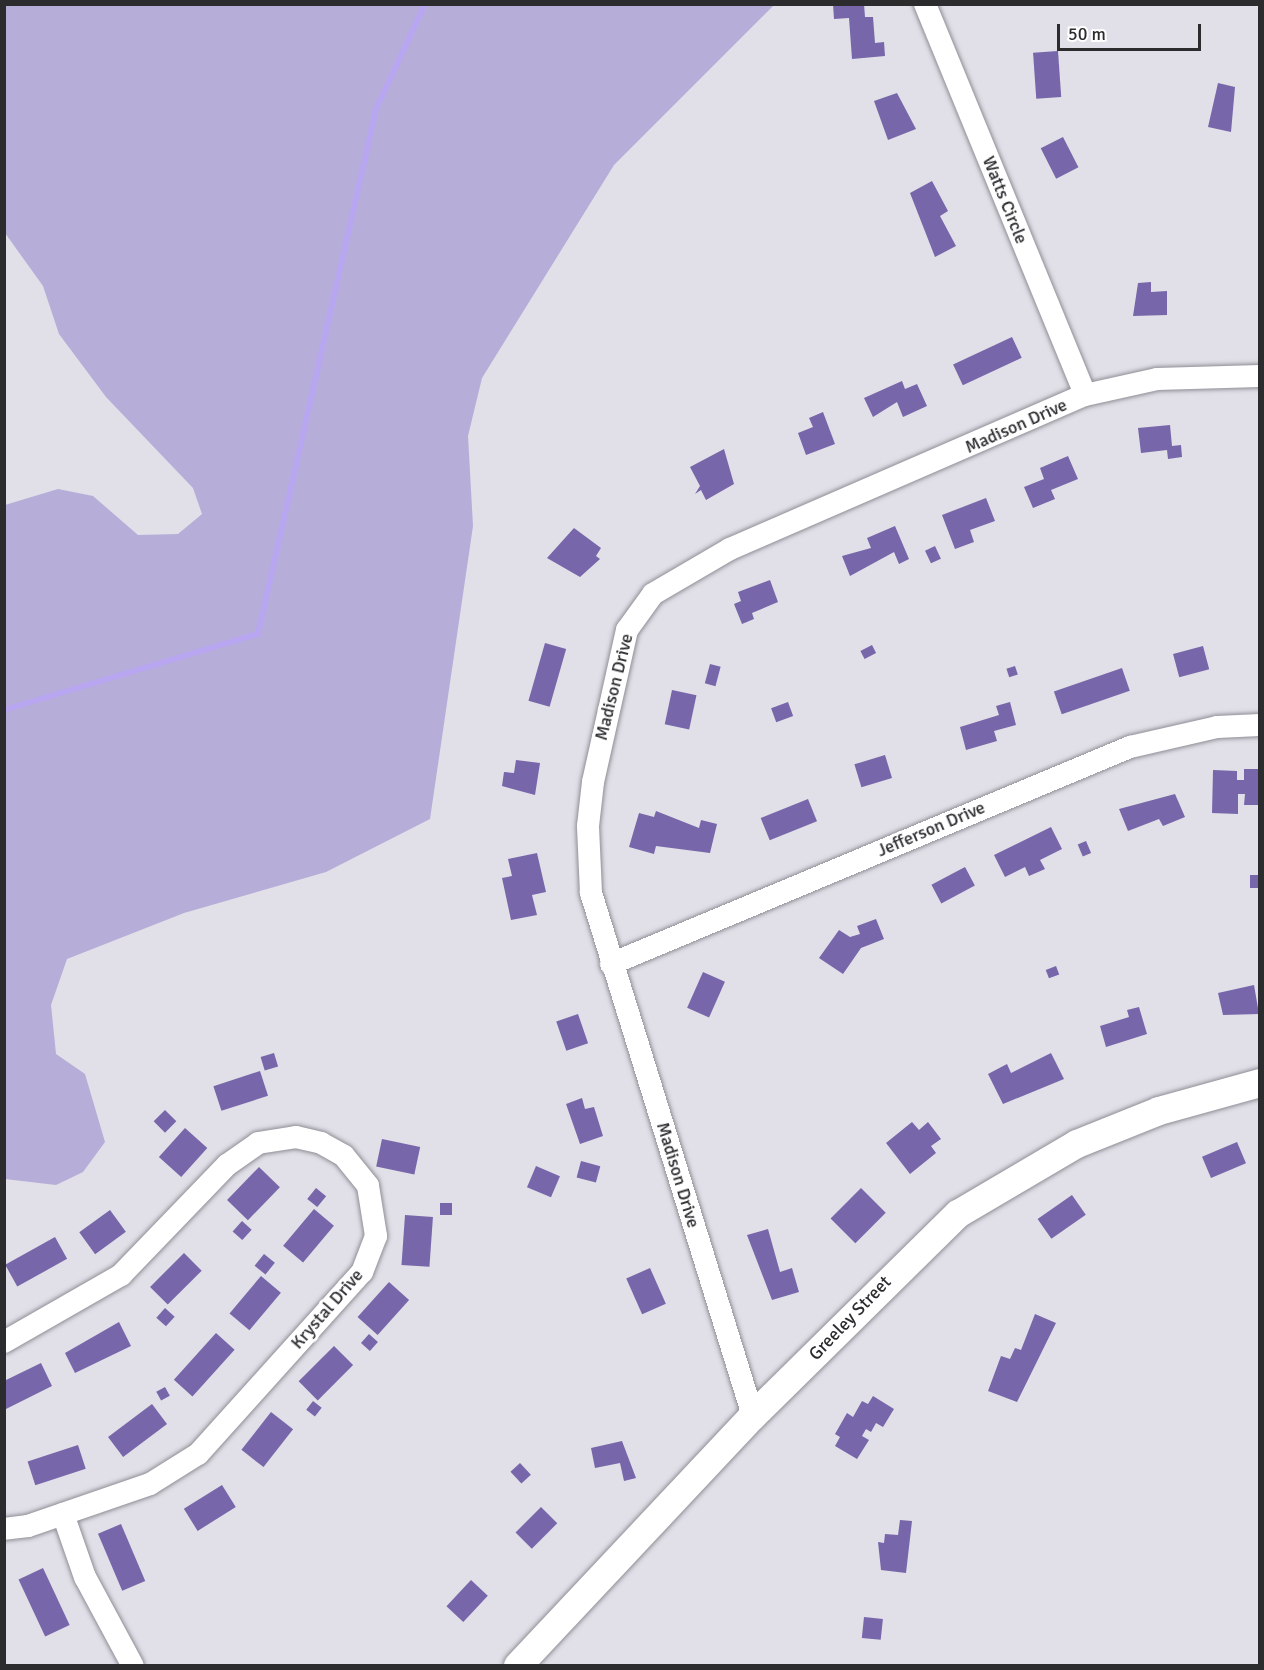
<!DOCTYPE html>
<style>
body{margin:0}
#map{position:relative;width:1264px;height:1670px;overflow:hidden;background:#e1dfe7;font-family:Signika,sans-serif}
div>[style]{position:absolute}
.green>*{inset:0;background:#b6add9}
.stream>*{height:6px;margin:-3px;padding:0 3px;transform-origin:3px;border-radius:3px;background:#b8a7f0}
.building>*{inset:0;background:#76a;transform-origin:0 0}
.roads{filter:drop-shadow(0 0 2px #8f8e96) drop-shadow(0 0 2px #8f8e96)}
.minor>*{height:22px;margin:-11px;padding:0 11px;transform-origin:11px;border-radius:11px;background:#fff}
.tertiary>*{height:28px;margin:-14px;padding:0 14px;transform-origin:14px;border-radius:14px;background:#fff}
span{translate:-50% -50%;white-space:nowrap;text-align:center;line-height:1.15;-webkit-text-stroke:6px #fff;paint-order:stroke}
.street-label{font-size:18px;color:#2c2c2f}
.frame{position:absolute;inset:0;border:6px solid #2c2c2f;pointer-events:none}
.scale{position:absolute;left:1057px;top:24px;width:144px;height:27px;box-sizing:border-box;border:3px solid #2c2c2f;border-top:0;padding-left:8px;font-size:18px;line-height:21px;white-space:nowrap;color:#2c2c2f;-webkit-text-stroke:4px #fff;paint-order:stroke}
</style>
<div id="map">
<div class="green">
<div style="clip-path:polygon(5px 4px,774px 5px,614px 165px,482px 378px,468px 436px,473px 526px,430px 819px,326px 872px,184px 913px,67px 959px,51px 1005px,56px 1054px,85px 1074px,105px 1142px,83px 1172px,56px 1185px,5px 1179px,5px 505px,58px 489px,93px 496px,138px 535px,178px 534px,202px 514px,193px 488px,106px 397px,59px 334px,43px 286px,5px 233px)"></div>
</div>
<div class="stream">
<div style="left:4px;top:710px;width:265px;rotate:-16.7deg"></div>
<div style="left:258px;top:634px;width:538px;rotate:-77.33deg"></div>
<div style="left:376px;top:109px;width:116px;rotate:-65deg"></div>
</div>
<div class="building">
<div style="clip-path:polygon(833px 4px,864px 4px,865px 17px,873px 17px,875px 43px,884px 42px,885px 56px,852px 59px,849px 18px,834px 19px)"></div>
<div style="left:1058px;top:51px;width:46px;height:25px;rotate:86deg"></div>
<div style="clip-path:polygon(1218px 83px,1235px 87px,1231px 132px,1208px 127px)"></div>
<div style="clip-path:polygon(897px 93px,916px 129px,888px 140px,874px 101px)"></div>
<div style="left:1063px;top:137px;width:34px;height:25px;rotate:63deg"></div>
<div style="clip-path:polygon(932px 181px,948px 211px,940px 216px,956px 246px,935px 257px,910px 193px)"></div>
<div style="clip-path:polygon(1151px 282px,1151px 292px,1167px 291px,1167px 315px,1133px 316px,1138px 283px)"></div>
<div style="left:1012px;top:337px;width:23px;height:65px;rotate:65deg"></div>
<div style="clip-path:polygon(902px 381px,905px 389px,917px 384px,927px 406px,903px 417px,897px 402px,873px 417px,864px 398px)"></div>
<div style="clip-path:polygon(823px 412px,835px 444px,806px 455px,798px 433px,813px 427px,809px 418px)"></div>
<div style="clip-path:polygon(1170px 425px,1172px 446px,1181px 445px,1182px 457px,1168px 459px,1167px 450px,1141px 453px,1138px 428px)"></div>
<div style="clip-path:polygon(724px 449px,734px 484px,706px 500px,701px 490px,695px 494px,700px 486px,690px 467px)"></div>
<div style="clip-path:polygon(1068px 456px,1078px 479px,1051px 490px,1055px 499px,1033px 508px,1024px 487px,1044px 479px,1040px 468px)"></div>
<div style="clip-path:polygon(986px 498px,995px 521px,970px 530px,974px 542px,955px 549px,942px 515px)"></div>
<div style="clip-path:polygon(895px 526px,909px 559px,899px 564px,894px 552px,850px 576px,842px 556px,871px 548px,867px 538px)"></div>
<div style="clip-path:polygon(574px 528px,601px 548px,596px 556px,600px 559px,580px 577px,547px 558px)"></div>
<div style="left:935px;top:546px;width:14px;height:11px;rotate:65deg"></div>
<div style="clip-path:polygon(770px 580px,778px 602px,752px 613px,754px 619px,742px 624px,734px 604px,741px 601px,738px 592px)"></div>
<div style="left:545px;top:643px;width:22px;height:60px;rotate:16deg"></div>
<div style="left:872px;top:645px;width:9px;height:13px;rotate:63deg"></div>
<div style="left:1203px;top:646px;width:24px;height:31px;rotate:75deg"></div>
<div style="left:710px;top:664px;width:11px;height:20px;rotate:15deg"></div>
<div style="left:1015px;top:666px;width:9px;height:9px;rotate:72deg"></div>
<div style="left:1122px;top:668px;width:24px;height:72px;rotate:71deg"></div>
<div style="left:672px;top:690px;width:25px;height:35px;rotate:12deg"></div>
<div style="left:788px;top:702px;width:15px;height:18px;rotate:70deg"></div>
<div style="clip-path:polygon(1010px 702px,1016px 725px,994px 731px,997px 741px,966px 750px,960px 727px,999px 715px,996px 706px)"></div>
<div style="left:885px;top:755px;width:24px;height:32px;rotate:73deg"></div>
<div style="clip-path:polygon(516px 760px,540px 763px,535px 795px,502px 786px,504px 772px,514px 773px)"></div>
<div style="clip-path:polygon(1244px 769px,1260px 769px,1260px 805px,1244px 805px,1245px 794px,1238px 794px,1238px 814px,1212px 813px,1213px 770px,1237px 771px,1237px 780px,1244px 780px)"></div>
<div style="clip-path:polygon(1175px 794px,1185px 817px,1163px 826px,1159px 819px,1128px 831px,1119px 809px)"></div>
<div style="left:808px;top:799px;width:24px;height:51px;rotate:68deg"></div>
<div style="clip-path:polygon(656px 811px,699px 828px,701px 820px,717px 824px,710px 853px,656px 846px,654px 854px,629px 847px,639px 813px,654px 817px)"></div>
<div style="clip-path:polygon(1051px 827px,1062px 849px,1040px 860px,1045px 869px,1029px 876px,1025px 867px,1005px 877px,994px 855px)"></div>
<div style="left:1086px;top:841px;width:13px;height:9px;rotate:67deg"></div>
<div style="clip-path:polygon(537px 853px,546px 892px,532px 895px,537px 915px,511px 920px,502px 878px,512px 876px,508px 859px)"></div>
<div style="left:965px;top:867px;width:21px;height:38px;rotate:62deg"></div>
<div style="left:1250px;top:875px;width:10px;height:13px"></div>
<div style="clip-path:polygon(876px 919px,884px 939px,861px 948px,843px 974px,819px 958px,839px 930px,850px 937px,860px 934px,857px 926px)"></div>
<div style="left:1056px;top:966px;width:9px;height:11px;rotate:69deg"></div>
<div style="left:703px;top:972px;width:24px;height:39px;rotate:24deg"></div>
<div style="clip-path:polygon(1254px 985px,1259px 1014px,1223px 1015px,1218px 993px)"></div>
<div style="clip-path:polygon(1139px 1007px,1147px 1034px,1106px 1047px,1100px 1026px,1129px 1017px,1127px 1010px)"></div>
<div style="left:578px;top:1014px;width:31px;height:23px;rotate:71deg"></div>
<div style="left:274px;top:1053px;width:14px;height:14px;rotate:73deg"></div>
<div style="clip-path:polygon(1051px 1053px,1064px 1079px,1003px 1104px,988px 1074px,1007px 1064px,1011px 1073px)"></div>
<div style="left:260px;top:1071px;width:26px;height:49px;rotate:72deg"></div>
<div style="clip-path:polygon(582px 1098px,585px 1109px,594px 1107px,603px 1136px,580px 1144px,566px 1104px)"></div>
<div style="left:165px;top:1110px;width:16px;height:16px;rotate:45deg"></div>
<div style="clip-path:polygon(912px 1122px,919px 1130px,928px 1122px,941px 1139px,931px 1146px,936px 1153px,910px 1174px,886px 1143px)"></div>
<div style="left:185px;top:1128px;width:30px;height:39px;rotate:42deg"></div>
<div style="left:382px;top:1139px;width:39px;height:28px;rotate:12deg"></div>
<div style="left:1237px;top:1142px;width:23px;height:38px;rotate:67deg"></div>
<div style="left:581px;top:1161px;width:20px;height:17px;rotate:15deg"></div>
<div style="left:536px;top:1166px;width:26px;height:23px;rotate:23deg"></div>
<div style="left:259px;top:1167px;width:29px;height:46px;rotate:44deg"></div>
<div style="left:316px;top:1188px;width:13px;height:14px;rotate:39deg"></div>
<div style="left:861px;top:1188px;width:35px;height:43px;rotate:45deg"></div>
<div style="left:1072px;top:1195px;width:24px;height:42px;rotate:55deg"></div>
<div style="left:440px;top:1203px;width:12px;height:12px"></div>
<div style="left:314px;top:1209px;width:26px;height:48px;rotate:40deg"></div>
<div style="left:110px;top:1210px;width:27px;height:38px;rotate:54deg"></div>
<div style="left:405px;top:1215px;width:28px;height:50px;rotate:4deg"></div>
<div style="left:242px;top:1221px;width:13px;height:14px;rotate:42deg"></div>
<div style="clip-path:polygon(768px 1229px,780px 1272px,792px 1268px,799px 1292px,772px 1300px,747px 1235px)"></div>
<div style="left:55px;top:1237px;width:25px;height:57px;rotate:61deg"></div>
<div style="left:184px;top:1253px;width:25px;height:48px;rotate:45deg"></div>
<div style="left:264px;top:1254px;width:14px;height:15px;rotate:39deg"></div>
<div style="left:650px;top:1268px;width:39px;height:26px;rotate:66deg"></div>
<div style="left:261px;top:1276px;width:26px;height:49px;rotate:40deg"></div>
<div style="left:389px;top:1282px;width:27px;height:47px;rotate:42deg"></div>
<div style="left:165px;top:1308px;width:13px;height:13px;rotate:42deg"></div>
<div style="clip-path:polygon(1035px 1314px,1056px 1323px,1017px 1402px,988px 1391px,1001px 1356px,1010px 1359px,1015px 1348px,1021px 1350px)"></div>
<div style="clip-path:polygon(119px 1322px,131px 1346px,75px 1373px,65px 1353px)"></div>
<div style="left:216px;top:1333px;width:25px;height:63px;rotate:42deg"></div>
<div style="left:369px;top:1334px;width:12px;height:12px;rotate:42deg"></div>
<div style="left:334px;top:1346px;width:27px;height:50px;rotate:45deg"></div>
<div style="clip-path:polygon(41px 1363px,52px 1386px,4px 1410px,4px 1381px)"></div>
<div style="left:165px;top:1387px;width:10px;height:10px;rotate:61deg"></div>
<div style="clip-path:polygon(873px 1396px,894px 1409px,883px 1427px,876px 1423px,871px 1432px,866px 1429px,862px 1436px,869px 1440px,857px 1459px,835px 1446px,840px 1437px,835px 1434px,847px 1413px,853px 1417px,862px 1401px,868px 1404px)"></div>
<div style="left:313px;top:1401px;width:11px;height:11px;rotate:38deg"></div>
<div style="left:152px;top:1404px;width:25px;height:55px;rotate:53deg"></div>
<div style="left:271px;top:1412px;width:28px;height:48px;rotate:38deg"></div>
<div style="clip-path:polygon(622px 1441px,636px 1478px,624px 1481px,620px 1463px,595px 1468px,591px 1448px)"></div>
<div style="left:78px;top:1445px;width:25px;height:53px;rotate:72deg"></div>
<div style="left:520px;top:1463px;width:16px;height:13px;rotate:47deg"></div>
<div style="left:222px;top:1485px;width:26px;height:45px;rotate:58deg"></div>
<div style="left:541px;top:1507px;width:23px;height:36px;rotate:45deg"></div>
<div style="clip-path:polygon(900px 1520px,912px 1521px,906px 1573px,881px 1570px,878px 1542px,884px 1543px,885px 1534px,898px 1535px)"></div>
<div style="left:121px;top:1524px;width:62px;height:25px;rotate:67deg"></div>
<div style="left:43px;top:1568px;width:63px;height:27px;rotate:65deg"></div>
<div style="left:471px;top:1580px;width:23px;height:36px;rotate:43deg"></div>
<div style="left:864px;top:1617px;width:19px;height:21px;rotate:6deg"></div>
</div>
<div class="roads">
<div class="minor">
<div style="left:925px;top:4px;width:422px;rotate:67.7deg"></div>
<div style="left:611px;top:964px;width:563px;rotate:-22.69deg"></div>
<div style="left:1130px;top:747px;width:89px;rotate:-12.9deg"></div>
<div style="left:1217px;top:727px;width:43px;rotate:-2.7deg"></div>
<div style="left:4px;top:1342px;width:135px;rotate:-29.8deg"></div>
<div style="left:121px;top:1275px;width:153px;rotate:-46.1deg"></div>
<div style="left:227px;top:1165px;width:38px;rotate:-35deg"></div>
<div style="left:258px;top:1143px;width:38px;rotate:-9deg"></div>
<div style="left:296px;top:1137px;width:26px;rotate:13deg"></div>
<div style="left:321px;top:1143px;width:26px;rotate:29deg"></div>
<div style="left:344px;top:1156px;width:38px;rotate:51deg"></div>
<div style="left:368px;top:1186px;width:51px;rotate:80.9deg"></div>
<div style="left:376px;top:1236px;width:39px;rotate:111deg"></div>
<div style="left:362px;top:1272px;width:245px;rotate:132deg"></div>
<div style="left:198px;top:1454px;width:57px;rotate:148deg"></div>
<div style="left:150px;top:1484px;width:129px;rotate:161deg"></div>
<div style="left:28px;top:1526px;width:24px;rotate:173deg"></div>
<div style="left:753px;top:1416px;width:548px;rotate:-107.21deg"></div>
<div style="left:591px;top:893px;width:67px;rotate:-92.6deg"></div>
<div style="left:588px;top:826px;width:44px;rotate:-83.5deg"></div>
<div style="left:593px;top:782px;width:156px;rotate:-77.4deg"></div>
<div style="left:627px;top:630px;width:44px;rotate:-54.2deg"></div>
<div style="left:653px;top:594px;width:89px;rotate:-30.3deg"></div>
<div style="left:730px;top:549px;width:387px;rotate:-23.5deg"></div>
<div style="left:1085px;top:395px;width:74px;rotate:-12.5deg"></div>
<div style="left:1157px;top:379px;width:103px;rotate:-1.7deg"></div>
<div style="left:63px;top:1514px;width:67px;rotate:70.8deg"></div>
<div style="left:85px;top:1577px;width:101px;rotate:61.7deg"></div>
</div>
<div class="tertiary">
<div style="left:518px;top:1666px;width:343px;rotate:-46.8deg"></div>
<div style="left:753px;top:1416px;width:288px;rotate:-44.6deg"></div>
<div style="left:958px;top:1214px;width:138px;rotate:-30.5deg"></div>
<div style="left:1077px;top:1144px;width:88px;rotate:-21.9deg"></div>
<div style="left:1159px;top:1111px;width:105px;rotate:-15.5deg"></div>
</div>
</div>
<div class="street-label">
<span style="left:1005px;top:200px;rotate:68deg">Watts Circle</span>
<span style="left:1016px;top:426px;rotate:-24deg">Madison Drive</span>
<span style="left:614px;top:687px;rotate:-76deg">Madison Drive</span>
<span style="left:931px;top:829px;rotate:-23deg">Jefferson Drive</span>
<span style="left:678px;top:1175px;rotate:73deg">Madison Drive</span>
<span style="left:327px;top:1309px;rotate:-49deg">Krystal Drive</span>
<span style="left:850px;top:1318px;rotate:-46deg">Greeley Street</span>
</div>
<div class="frame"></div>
<div class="scale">50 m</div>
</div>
